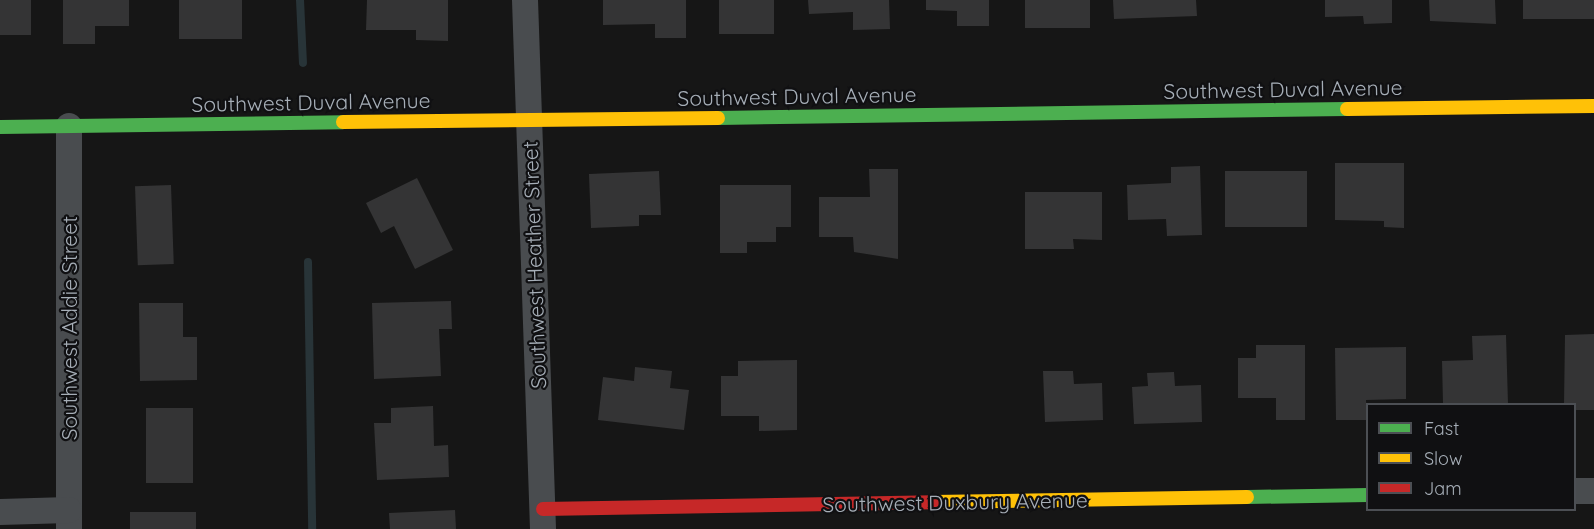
<!DOCTYPE html>
<style>
body{margin:0}
#map{position:relative;width:1594px;height:529px;overflow:hidden;background:#161616;font-family:Quicksand,sans-serif}
div>[style]{position:absolute}
.stream>*{height:8px;margin:-4px;padding:0 4px;transform-origin:4px;border-radius:4px;background:#283438}
.building>*{inset:0;background:#343435;transform-origin:0 0}
.street>*{height:26px;margin:-13px;padding:0 13px;transform-origin:13px;border-radius:13px;background:#494c4f}
.fast>*{height:14px;margin:-7px;padding:0 7px;transform-origin:7px;border-radius:7px;background:#4caf50}
.slow>*{height:14px;margin:-7px;padding:0 7px;transform-origin:7px;border-radius:7px;background:#ffc107}
.jam>*{height:14px;margin:-7px;padding:0 7px;transform-origin:7px;border-radius:7px;background:#c62828}
span{translate:-50% -50%;white-space:nowrap;text-align:center;line-height:1.15;-webkit-text-stroke:4.5px #101012;paint-order:stroke}
.street-label{font-size:21px;color:#a6aeb7}
.legend{position:absolute;left:1366px;top:403px;width:210px;height:108px;box-sizing:border-box;background:#101012;border:2px solid #4c4f54;margin:0;padding:8px 10px;list-style:none;font-size:18px;color:#a6aeb7}
.legend li{display:flex;align-items:center;gap:12px;height:30px}
.legend b{width:30px;border:2px solid #4c4f54}
</style>
<div id="map">
<div class="stream">
<div style="left:300px;top:0;width:63px;rotate:87.3deg"></div>
<div style="left:308px;top:262px;width:267px;rotate:89.1deg"></div>
</div>
<div class="building">
<div style="left:0;top:0;width:31px;height:35px"></div>
<div style="clip-path:polygon(63px 0,129px 0,129px 26px,95px 26px,95px 44px,63px 44px)"></div>
<div style="left:179px;top:0;width:63px;height:39px"></div>
<div style="clip-path:polygon(367px 0,448px 0,448px 41px,416px 40px,416px 30px,366px 30px)"></div>
<div style="clip-path:polygon(603px 0,686px 0,686px 38px,655px 38px,655px 24px,603px 25px)"></div>
<div style="left:719px;top:0;width:55px;height:34px"></div>
<div style="clip-path:polygon(808px 0,889px 0,890px 29px,853px 30px,853px 12px,809px 14px)"></div>
<div style="clip-path:polygon(926px 0,989px 0,989px 26px,957px 26px,957px 11px,926px 10px)"></div>
<div style="left:1025px;top:0;width:65px;height:28px"></div>
<div style="clip-path:polygon(1113px 0,1196px 0,1197px 16px,1114px 19px)"></div>
<div style="clip-path:polygon(1325px 0,1392px 0,1392px 23px,1364px 24px,1363px 16px,1325px 17px)"></div>
<div style="clip-path:polygon(1429px 0,1495px 0,1496px 24px,1430px 21px)"></div>
<div style="left:1523px;top:0;width:71px;height:19px"></div>
<div style="clip-path:polygon(1335px 163px,1404px 163px,1404px 228px,1384px 227px,1384px 221px,1335px 220px)"></div>
<div style="clip-path:polygon(1200px 166px,1202px 235px,1167px 236px,1166px 219px,1128px 220px,1127px 185px,1171px 183px,1171px 167px)"></div>
<div style="clip-path:polygon(869px 169px,898px 169px,898px 259px,854px 252px,853px 237px,819px 237px,819px 197px,870px 197px)"></div>
<div style="clip-path:polygon(659px 171px,661px 215px,639px 215px,639px 226px,591px 228px,589px 174px)"></div>
<div style="left:1225px;top:171px;width:82px;height:56px"></div>
<div style="clip-path:polygon(417px 178px,453px 250px,415px 269px,394px 226px,381px 233px,366px 203px)"></div>
<div style="left:171px;top:185px;width:79px;height:36px;rotate:88deg"></div>
<div style="clip-path:polygon(720px 185px,791px 185px,791px 227px,776px 227px,776px 242px,747px 242px,747px 253px,720px 253px)"></div>
<div style="clip-path:polygon(1025px 192px,1102px 192px,1102px 240px,1073px 239px,1074px 249px,1025px 249px)"></div>
<div style="clip-path:polygon(451px 301px,452px 329px,439px 329px,441px 376px,374px 379px,372px 303px)"></div>
<div style="clip-path:polygon(139px 303px,183px 303px,183px 337px,197px 337px,197px 380px,140px 381px)"></div>
<div style="clip-path:polygon(1594px 334px,1594px 410px,1574px 410px,1574px 404px,1564px 404px,1565px 335px)"></div>
<div style="clip-path:polygon(1506px 335px,1508px 404px,1443px 404px,1442px 361px,1473px 360px,1472px 336px)"></div>
<div style="clip-path:polygon(1256px 345px,1305px 345px,1305px 420px,1276px 420px,1276px 398px,1238px 398px,1238px 358px,1256px 358px)"></div>
<div style="clip-path:polygon(1406px 347px,1406px 399px,1366px 400px,1367px 420px,1336px 420px,1335px 348px)"></div>
<div style="clip-path:polygon(797px 360px,797px 430px,759px 431px,759px 416px,721px 416px,721px 376px,738px 376px,738px 361px)"></div>
<div style="clip-path:polygon(635px 367px,672px 371px,670px 388px,689px 390px,684px 430px,598px 420px,603px 377px,634px 381px)"></div>
<div style="clip-path:polygon(1043px 371px,1073px 371px,1074px 384px,1102px 383px,1103px 420px,1045px 422px)"></div>
<div style="clip-path:polygon(1174px 372px,1175px 386px,1201px 385px,1202px 422px,1134px 424px,1132px 387px,1148px 386px,1147px 373px)"></div>
<div style="clip-path:polygon(433px 406px,434px 446px,448px 445px,449px 477px,377px 480px,374px 423px,391px 423px,391px 408px)"></div>
<div style="left:146px;top:408px;width:47px;height:75px"></div>
<div style="clip-path:polygon(455px 510px,456px 529px,390px 529px,389px 513px)"></div>
<div style="left:130px;top:512px;width:66px;height:17px"></div>
</div>
<div class="street">
<div style="left:525px;top:0;width:529px;rotate:88.05deg"></div>
<div style="left:69px;top:126px;width:403px;rotate:90deg"></div>
<div style="left:1574px;top:491px;width:20px"></div>
<div style="left:0;top:512px;width:69px;rotate:-1.7deg"></div>
</div>
<div class="fast">
<div style="left:718px;top:118px;width:629px;rotate:-0.82deg"></div>
<div style="left:0;top:127px;width:343px;rotate:-0.8deg"></div>
<div style="left:1247px;top:497px;width:121px;rotate:-0.9deg"></div>
</div>
<div class="slow">
<div style="left:1347px;top:109px;width:247px;rotate:-0.7deg"></div>
<div style="left:343px;top:122px;width:375px;rotate:-0.6deg"></div>
<div style="left:933px;top:502px;width:314px;rotate:-0.9deg"></div>
</div>
<div class="jam">
<div style="left:543px;top:509px;width:390px;rotate:-1deg"></div>
</div>
<div class="street-label">
<span style="left:1283px;top:89px;rotate:-1deg">Southwest Duval Avenue</span>
<span style="left:797px;top:96px;rotate:-1deg">Southwest Duval Avenue</span>
<span style="left:311px;top:102px;rotate:-1deg">Southwest Duval Avenue</span>
<span style="left:534px;top:265px;rotate:-92deg">Southwest Heather Street</span>
<span style="left:69px;top:328px;rotate:-90deg">Southwest Addie Street</span>
<span style="left:955px;top:502px;rotate:-1deg">Southwest Duxbury Avenue</span>
</div>
<ul class="legend">
<li><b style="height:8px;background:#4caf50"></b>Fast</li>
<li><b style="height:8px;background:#ffc107"></b>Slow</li>
<li><b style="height:8px;background:#c62828"></b>Jam</li>
</ul>
</div>
